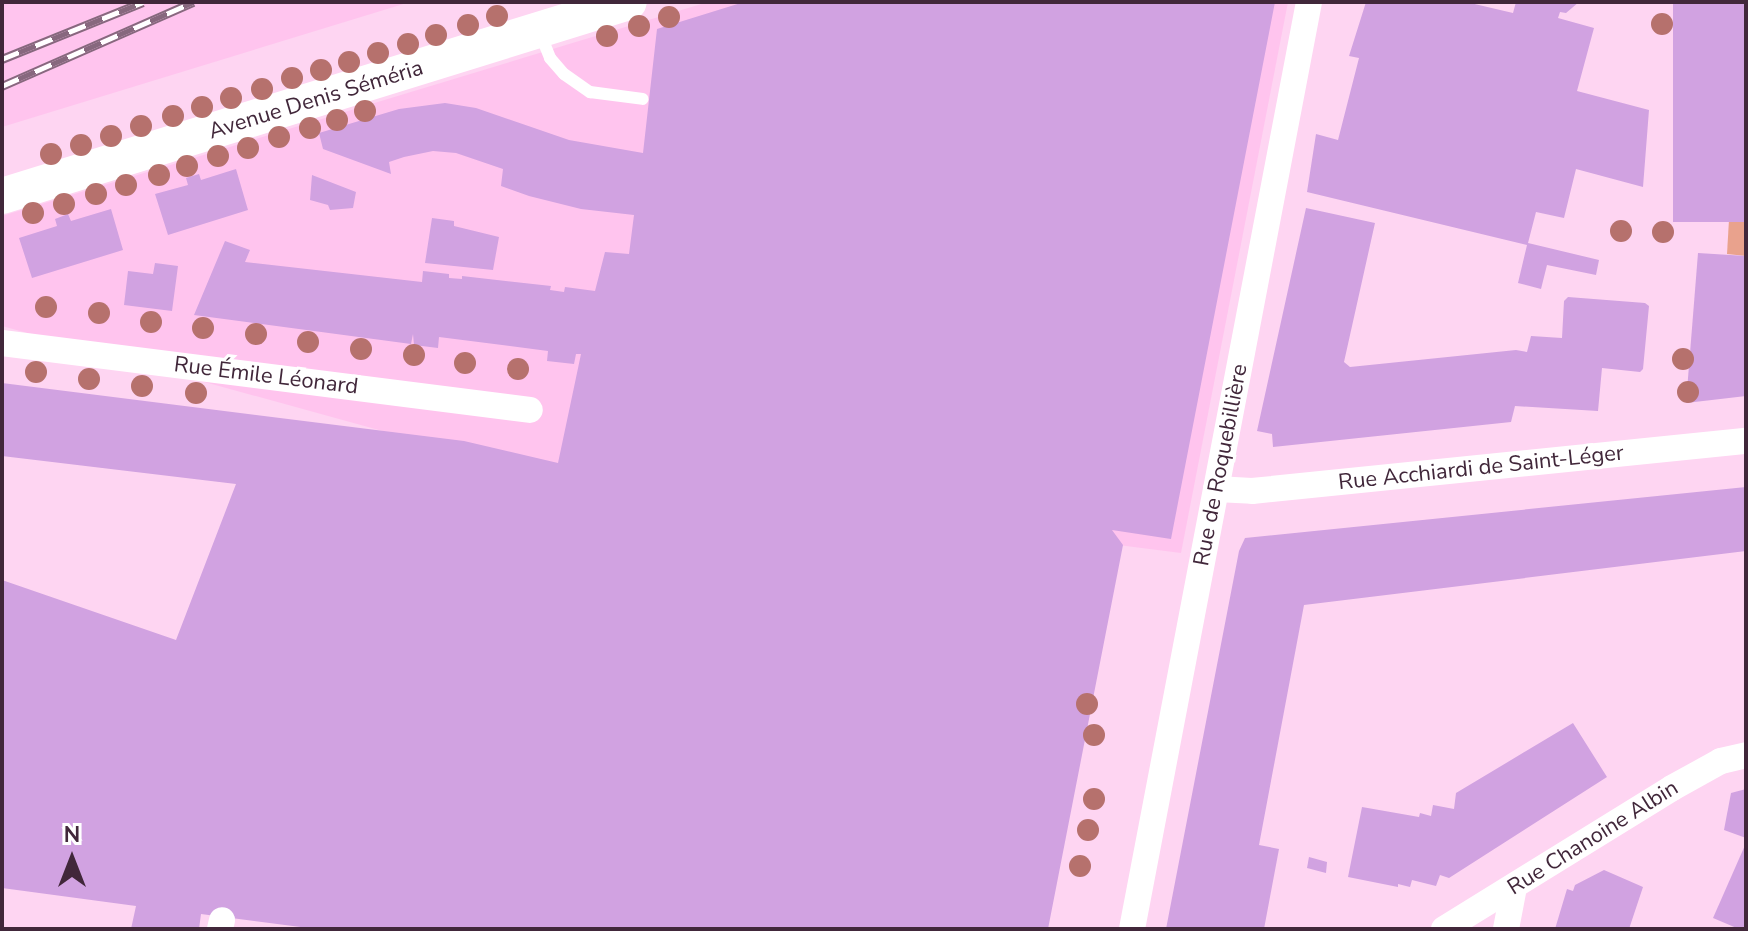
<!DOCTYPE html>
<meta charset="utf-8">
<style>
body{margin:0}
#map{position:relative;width:1748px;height:931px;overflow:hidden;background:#fed5f2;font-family:"Nunito Sans",sans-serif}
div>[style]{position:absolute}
.built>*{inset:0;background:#ffc4ee}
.green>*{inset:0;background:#e9a28d}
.building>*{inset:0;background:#d1a2e1;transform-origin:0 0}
.lane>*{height:12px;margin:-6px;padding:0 6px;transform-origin:6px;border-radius:6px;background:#fff}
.street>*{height:26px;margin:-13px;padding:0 13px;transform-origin:13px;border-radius:13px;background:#fff}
.secondary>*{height:36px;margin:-18px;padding:0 18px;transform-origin:18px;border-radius:18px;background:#fff}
.rail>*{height:9px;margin-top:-4.5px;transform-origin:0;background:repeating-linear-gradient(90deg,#fff 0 18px,#87687e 0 36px);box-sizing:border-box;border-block:2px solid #87687e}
.trees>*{width:22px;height:22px;margin:-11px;border-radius:50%;background:#b6716d}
span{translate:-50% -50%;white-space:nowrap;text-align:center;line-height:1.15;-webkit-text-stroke:6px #fff;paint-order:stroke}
.street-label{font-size:22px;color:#41273a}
.frame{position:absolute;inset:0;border:4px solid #41273a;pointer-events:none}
.north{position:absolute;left:32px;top:819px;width:80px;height:80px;-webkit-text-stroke:6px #fff;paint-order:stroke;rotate:0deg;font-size:22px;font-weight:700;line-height:32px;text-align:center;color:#41273a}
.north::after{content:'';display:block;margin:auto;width:28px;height:36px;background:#41273a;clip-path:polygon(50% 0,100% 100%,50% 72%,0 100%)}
</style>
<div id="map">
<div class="built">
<div style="clip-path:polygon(2px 2px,410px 2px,2px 127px)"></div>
<div style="clip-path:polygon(708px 2px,1288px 2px,1181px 553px,516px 468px,2px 326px,2px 216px)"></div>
</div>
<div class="green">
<div style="clip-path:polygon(1736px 99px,1746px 100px,1746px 256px,1727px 254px)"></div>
</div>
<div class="building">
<div style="clip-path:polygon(744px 2px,1275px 2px,1171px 539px,1112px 530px,1123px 545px,1048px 929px,316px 929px,201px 914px,199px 929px,131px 929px,136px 906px,2px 888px,2px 580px,176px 640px,236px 484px,2px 456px,2px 383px,464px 441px,558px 463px,581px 354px,576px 354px,574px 364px,547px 361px,548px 351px,439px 337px,438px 348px,414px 345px,413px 334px,411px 344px,194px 315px,225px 241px,250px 250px,245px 262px,422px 282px,423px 271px,449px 274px,449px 278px,462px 279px,462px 276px,551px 286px,550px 290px,564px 292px,565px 287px,595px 291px,605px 252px,629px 254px,634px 215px,581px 209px,529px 196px,501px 186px,503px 169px,456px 153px,433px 151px,404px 157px,389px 162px,391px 174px,323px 149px,319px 133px,399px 109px,445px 103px,476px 108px,569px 140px,643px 153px,657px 29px)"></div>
<div style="clip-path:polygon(1366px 2px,1466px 2px,1513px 13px,1516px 2px,1579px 2px,1566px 13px,1560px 12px,1558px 18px,1594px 28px,1577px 91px,1649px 110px,1643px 187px,1576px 169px,1564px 218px,1536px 212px,1528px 243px,1599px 260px,1596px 275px,1547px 265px,1541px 289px,1518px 283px,1527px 245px,1307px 192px,1316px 134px,1338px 140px,1359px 58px,1349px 56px)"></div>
<div style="left:1673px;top:2px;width:71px;height:220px"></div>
<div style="clip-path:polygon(236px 169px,248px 210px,168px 235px,155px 194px,188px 185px,186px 178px,199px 174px,201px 180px)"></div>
<div style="clip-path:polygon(312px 175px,356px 192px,353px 208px,330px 210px,328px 205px,310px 200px)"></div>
<div style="clip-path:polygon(1306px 208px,1375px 223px,1344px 362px,1350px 367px,1516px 350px,1527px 352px,1531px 336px,1562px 338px,1564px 301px,1568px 297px,1645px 303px,1649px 306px,1643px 369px,1640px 372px,1602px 368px,1598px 411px,1515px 406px,1511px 422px,1273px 447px,1272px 434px,1257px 431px)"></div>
<div style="clip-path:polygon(111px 209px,123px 250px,32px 278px,19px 238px,57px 226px,55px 219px,68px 214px,71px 221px)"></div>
<div style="clip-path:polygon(432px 218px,454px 221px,454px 226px,499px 237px,493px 270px,425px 263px)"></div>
<div style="clip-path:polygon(1698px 253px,1746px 256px,1746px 396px,1686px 403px)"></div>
<div style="clip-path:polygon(155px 263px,178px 266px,172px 311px,124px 305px,128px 271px,153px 274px)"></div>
<div style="clip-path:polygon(1746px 487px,1746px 551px,1304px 605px,1259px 845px,1279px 849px,1264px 929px,1166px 929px,1239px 551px,1245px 538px)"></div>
<div style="clip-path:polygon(1573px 723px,1607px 777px,1449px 878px,1440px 875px,1436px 886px,1412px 880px,1410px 887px,1398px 884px,1398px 887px,1348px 877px,1362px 807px,1419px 817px,1420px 813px,1431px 816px,1433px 805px,1454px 809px,1456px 793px)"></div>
<div style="clip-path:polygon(1746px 789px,1746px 838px,1724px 830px,1731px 793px)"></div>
<div style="clip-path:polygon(1746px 843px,1746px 929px,1739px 929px,1713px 918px)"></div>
<div style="clip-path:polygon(1309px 857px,1327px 862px,1326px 873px,1307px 868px)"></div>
<div style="clip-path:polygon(1604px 870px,1643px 887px,1629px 929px,1555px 929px,1567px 889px,1573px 891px,1575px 885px)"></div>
</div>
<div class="lane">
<div style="left:540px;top:33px;width:27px;rotate:68deg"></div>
<div style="left:550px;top:58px;width:21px;rotate:49deg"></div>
<div style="left:564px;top:74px;width:32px;rotate:35deg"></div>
<div style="left:590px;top:92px;width:53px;rotate:7.5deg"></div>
</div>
<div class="street">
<div style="left:2px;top:343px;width:532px;rotate:7.23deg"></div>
<div style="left:1216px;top:489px;width:36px;rotate:3deg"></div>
<div style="left:1252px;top:491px;width:497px;rotate:-5.8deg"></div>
<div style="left:220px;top:929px;width:9px;rotate:-77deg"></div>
<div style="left:1132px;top:929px;width:944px;rotate:-79.19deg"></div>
<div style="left:1444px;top:929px;width:268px;rotate:-31.7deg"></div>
<div style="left:1672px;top:788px;width:56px;rotate:-28.9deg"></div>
<div style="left:1721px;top:761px;width:26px;rotate:-13deg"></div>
<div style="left:1506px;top:929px;width:43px;rotate:-79.2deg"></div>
</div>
<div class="secondary">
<div style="left:2px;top:196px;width:656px;rotate:-17.19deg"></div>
</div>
<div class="rail">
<div style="left:2px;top:59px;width:152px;rotate:-22deg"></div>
<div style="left:2px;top:86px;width:209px;rotate:-23.7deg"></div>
</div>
<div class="trees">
<div style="left:497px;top:16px"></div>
<div style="left:669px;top:17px"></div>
<div style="left:1662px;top:24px"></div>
<div style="left:468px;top:25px"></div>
<div style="left:639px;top:26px"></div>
<div style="left:436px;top:35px"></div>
<div style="left:607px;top:36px"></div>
<div style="left:408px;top:44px"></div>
<div style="left:378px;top:53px"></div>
<div style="left:349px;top:62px"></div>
<div style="left:321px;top:70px"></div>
<div style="left:292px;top:78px"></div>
<div style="left:262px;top:89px"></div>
<div style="left:231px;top:98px"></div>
<div style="left:202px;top:107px"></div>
<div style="left:365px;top:111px"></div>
<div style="left:173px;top:116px"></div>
<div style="left:337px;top:120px"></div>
<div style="left:141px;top:126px"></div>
<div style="left:310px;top:128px"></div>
<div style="left:111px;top:136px"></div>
<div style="left:279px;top:137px"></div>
<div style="left:81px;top:145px"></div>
<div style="left:248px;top:148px"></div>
<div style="left:51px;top:154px"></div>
<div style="left:218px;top:156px"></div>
<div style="left:187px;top:166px"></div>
<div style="left:159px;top:175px"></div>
<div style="left:126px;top:185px"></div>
<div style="left:96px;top:194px"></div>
<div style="left:64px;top:204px"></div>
<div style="left:33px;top:213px"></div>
<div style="left:1621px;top:231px"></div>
<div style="left:1663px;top:232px"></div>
<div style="left:46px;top:307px"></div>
<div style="left:99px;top:313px"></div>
<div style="left:151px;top:322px"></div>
<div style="left:203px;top:328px"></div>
<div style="left:256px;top:334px"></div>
<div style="left:308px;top:342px"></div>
<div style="left:361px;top:349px"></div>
<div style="left:414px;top:355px"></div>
<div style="left:1683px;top:359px"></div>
<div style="left:465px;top:363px"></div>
<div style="left:518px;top:369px"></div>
<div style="left:36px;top:372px"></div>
<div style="left:89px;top:379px"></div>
<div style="left:142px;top:386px"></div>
<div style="left:1688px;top:392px"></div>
<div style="left:196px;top:393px"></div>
<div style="left:1087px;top:704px"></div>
<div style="left:1094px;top:735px"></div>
<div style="left:1094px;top:799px"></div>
<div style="left:1088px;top:830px"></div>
<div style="left:1080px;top:866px"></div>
</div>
<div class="street-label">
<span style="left:316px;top:100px;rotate:-17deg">Avenue Denis Séméria</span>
<span style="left:266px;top:376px;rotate:7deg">Rue Émile Léonard</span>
<span style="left:1221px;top:465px;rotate:-79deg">Rue de Roquebillière</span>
<span style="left:1481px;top:468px;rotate:-6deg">Rue Acchiardi de Saint-Léger</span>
<span style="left:1593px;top:838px;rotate:-32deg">Rue Chanoine Albin</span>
</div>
<div class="frame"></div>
<div class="north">N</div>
</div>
